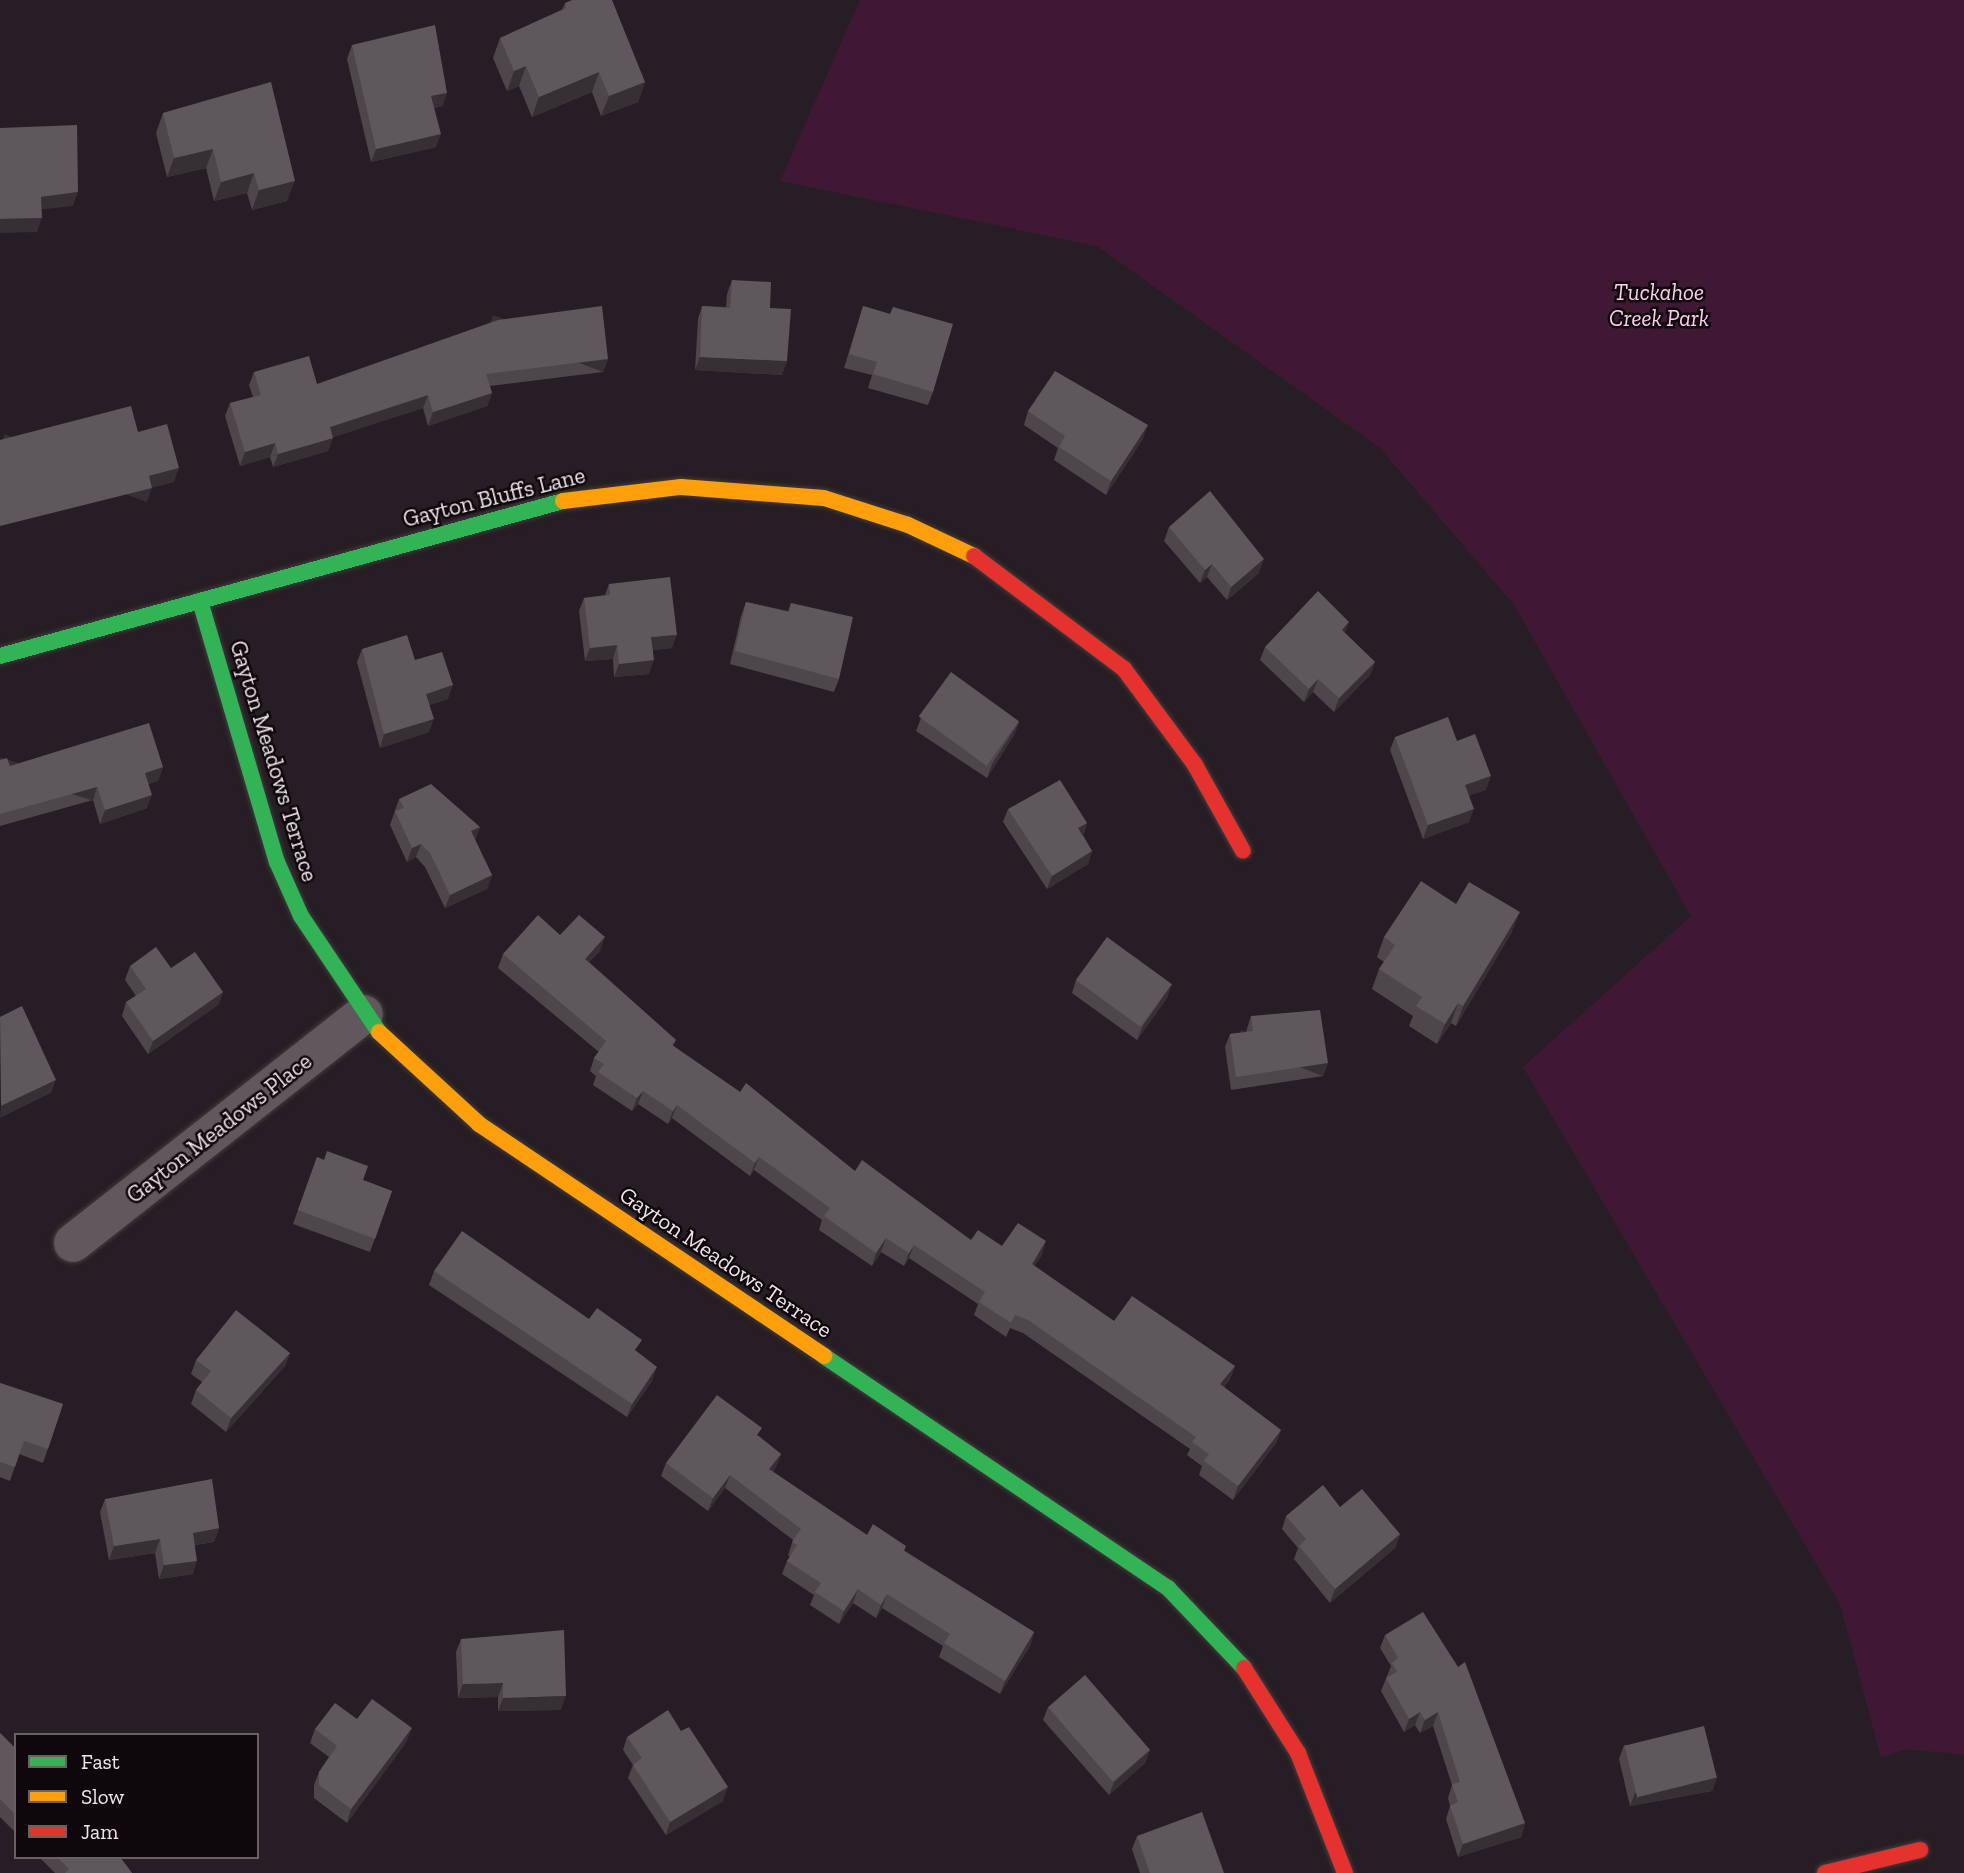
<!DOCTYPE html>
<style>
body{margin:0}
#map{position:relative;width:1964px;height:1873px;overflow:hidden;background:#261e24;font-family:"Zilla Slab",serif}
div>[style]{position:absolute}
.green>*{inset:0;background:#3f1834}
.roads{filter:drop-shadow(0 0 2px #413b3f) drop-shadow(0 0 2px #413b3f)}
.street>*{height:38px;margin:-19px;padding:0 19px;transform-origin:19px;border-radius:19px;background:#61585e}
.fast>*{height:16px;margin:-8px;padding:0 8px;transform-origin:8px;border-radius:8px;background:#30b455}
.slow>*{height:16px;margin:-8px;padding:0 8px;transform-origin:8px;border-radius:8px;background:#ff9f0a}
.jam>*{height:16px;margin:-8px;padding:0 8px;transform-origin:8px;border-radius:8px;background:#e5322d}
.wall>*{inset:0;background:#4d464b}
.shaded-wall>*{inset:0;background:#362f34;transform-origin:0 0}
.building>*{inset:0;background:#5e575c;transform-origin:0 0}
span{translate:-50% -50%;white-space:nowrap;text-align:center;line-height:1.15;-webkit-text-stroke:5px #0e080c;paint-order:stroke}
.park-label{font-size:23px;color:#fecdec;font-style:italic}
.street-label{font-size:23px;color:#eee4ea}
.legend{position:absolute;left:14px;top:1733px;width:245px;height:126px;box-sizing:border-box;background:#0e080c;border:2px solid #686065;margin:0;padding:9px 12px;list-style:none;font-size:21px;color:#eee4ea}
.legend li{display:flex;align-items:center;gap:14px;height:35px}
.legend b{width:35px;border:2px solid #686065}
</style>
<div id="map">
<div class="green">
<div style="clip-path:polygon(860px 0,1964px 0,1964px 1755px,1906px 1749px,1881px 1758px,1840px 1604px,1523px 1067px,1691px 916px,1514px 605px,1380px 448px,1097px 246px,780px 181px)"></div>
</div>
<div class="roads">
<div class="street">
<div style="left:73px;top:1243px;width:370px;rotate:-38.2deg"></div>
</div>
<div class="fast">
<div style="left:200px;top:601px;width:272px;rotate:73.6deg"></div>
<div style="left:277px;top:862px;width:59px;rotate:66deg"></div>
<div style="left:301px;top:916px;width:140px;rotate:56.1deg"></div>
<div style="left:0;top:656px;width:584px;rotate:-15.39deg"></div>
<div style="left:824px;top:1356px;width:415px;rotate:34deg"></div>
<div style="left:1168px;top:1588px;width:110px;rotate:46.5deg"></div>
</div>
<div class="slow">
<div style="left:563px;top:501px;width:119px;rotate:-6.8deg"></div>
<div style="left:681px;top:487px;width:143px;rotate:4.4deg"></div>
<div style="left:824px;top:498px;width:88px;rotate:17.8deg"></div>
<div style="left:908px;top:525px;width:73px;rotate:25.2deg"></div>
<div style="left:379px;top:1032px;width:136px;rotate:42.6deg"></div>
<div style="left:479px;top:1124px;width:416px;rotate:33.9deg"></div>
</div>
<div class="jam">
<div style="left:974px;top:556px;width:188px;rotate:37deg"></div>
<div style="left:1124px;top:669px;width:119px;rotate:53.5deg"></div>
<div style="left:1195px;top:765px;width:98px;rotate:60.8deg"></div>
<div style="left:1244px;top:1668px;width:101px;rotate:57.6deg"></div>
<div style="left:1298px;top:1753px;width:129px;rotate:68.6deg"></div>
<div style="left:1825px;top:1873px;width:98px;rotate:-13.6deg"></div>
</div>
</div>
<div class="wall">
<div style="clip-path:polygon(565px 3px,645px 82px,638px 102px,601px 116px,592px 92px,532px 117px,519px 86px,507px 91px,493px 58px,500px 38px,562px 10px)"></div>
<div style="clip-path:polygon(352px 45px,443px 106px,434px 108px,436px 147px,371px 162px,347px 59px)"></div>
<div style="clip-path:polygon(271px 82px,287px 201px,252px 210px,247px 193px,214px 201px,206px 168px,167px 177px,156px 133px,163px 113px)"></div>
<div style="clip-path:polygon(732px 280px,770px 308px,787px 361px,782px 375px,695px 370px,698px 319px,702px 306px,726px 307px,727px 294px)"></div>
<div style="clip-path:polygon(863px 306px,890px 314px,933px 392px,928px 405px,868px 388px,872px 375px,844px 368px)"></div>
<div style="clip-path:polygon(608px 359px,603px 372px,490px 386px,492px 393px,487px 406px,428px 426px,423px 408px,333px 437px,328px 451px,273px 467px,270px 457px,240px 466px,225px 416px,230px 403px,253px 397px,249px 385px,254px 372px,317px 384px)"></div>
<div style="clip-path:polygon(1028px 411px,1143px 439px,1106px 495px,1054px 460px,1058px 448px,1024px 425px)"></div>
<div style="clip-path:polygon(1169px 527px,1259px 573px,1227px 600px,1207px 577px,1200px 583px,1164px 541px)"></div>
<div style="clip-path:polygon(609px 584px,672px 648px,653px 650px,649px 674px,614px 677px,613px 659px,585px 661px,579px 611px,584px 598px,605px 595px)"></div>
<div style="clip-path:polygon(746px 602px,788px 611px,791px 603px,839px 679px,834px 692px,730px 664px,741px 616px)"></div>
<div style="clip-path:polygon(1345px 633px,1375px 662px,1370px 675px,1334px 712px,1313px 692px,1304px 702px,1260px 660px,1265px 647px)"></div>
<div style="clip-path:polygon(362px 649px,415px 660px,448px 699px,429px 705px,429px 732px,380px 748px,357px 662px)"></div>
<div style="clip-path:polygon(921px 718px,1019px 722px,1014px 735px,987px 778px,916px 731px)"></div>
<div style="clip-path:polygon(1395px 737px,1457px 741px,1486px 790px,1469px 795px,1469px 822px,1423px 839px,1390px 750px)"></div>
<div style="clip-path:polygon(0 760px,10px 766px,163px 767px,158px 781px,148px 784px,147px 808px,100px 824px,93px 800px,0 826px)"></div>
<div style="clip-path:polygon(399px 799px,480px 827px,475px 840px,492px 875px,487px 889px,445px 908px,425px 867px,416px 857px,407px 862px,390px 825px)"></div>
<div style="clip-path:polygon(1008px 809px,1087px 823px,1083px 835px,1092px 851px,1088px 864px,1047px 889px,1003px 822px)"></div>
<div style="clip-path:polygon(1456px 904px,1512px 932px,1456px 1026px,1451px 1023px,1437px 1044px,1409px 1026px,1413px 1016px,1372px 989px,1379px 969px,1384px 962px,1377px 957px,1384px 937px)"></div>
<div style="clip-path:polygon(560px 935px,600px 951px,589px 962px,676px 1040px,673px 1046px,855px 1171px,971px 1240px,1042px 1255px,1034px 1266px,1114px 1321px,1235px 1366px,1230px 1379px,1224px 1387px,1281px 1430px,1276px 1443px,1233px 1500px,1199px 1475px,1202px 1466px,1187px 1455px,1190px 1449px,1023px 1333px,1010px 1328px,1006px 1337px,974px 1315px,978px 1304px,909px 1258px,904px 1266px,881px 1252px,872px 1266px,819px 1230px,822px 1220px,754px 1170px,750px 1176px,672px 1118px,668px 1124px,638px 1104px,632px 1111px,593px 1085px,596px 1076px,590px 1071px,594px 1058px,599px 1052px,498px 968px,503px 954px)"></div>
<div style="clip-path:polygon(130px 966px,171px 968px,223px 992px,218px 1005px,148px 1054px,122px 1016px,126px 1002px,136px 996px,125px 980px)"></div>
<div style="clip-path:polygon(1076px 980px,1172px 984px,1167px 998px,1137px 1040px,1072px 993px)"></div>
<div style="clip-path:polygon(1251px 1016px,1328px 1063px,1323px 1076px,1231px 1090px,1225px 1047px,1230px 1034px,1246px 1032px)"></div>
<div style="clip-path:polygon(317px 1157px,363px 1180px,392px 1191px,370px 1252px,293px 1224px)"></div>
<div style="clip-path:polygon(434px 1271px,652px 1381px,627px 1417px,429px 1285px)"></div>
<div style="clip-path:polygon(290px 1353px,285px 1366px,226px 1432px,191px 1404px,196px 1390px,202px 1382px,191px 1374px,196px 1360px)"></div>
<div style="clip-path:polygon(0 1383px,63px 1404px,43px 1463px,19px 1454px,10px 1481px,0 1477px)"></div>
<div style="clip-path:polygon(759px 1436px,781px 1454px,776px 1467px,773px 1472px,867px 1535px,905px 1551px,1034px 1632px,1030px 1646px,1000px 1694px,939px 1657px,943px 1646px,882px 1608px,876px 1618px,853px 1603px,839px 1624px,810px 1605px,814px 1595px,782px 1574px,787px 1561px,790px 1557px,788px 1555px,793px 1540px,725px 1488px,708px 1511px,661px 1476px,666px 1463px)"></div>
<div style="clip-path:polygon(105px 1499px,219px 1528px,214px 1542px,195px 1545px,193px 1574px,159px 1579px,155px 1553px,109px 1560px,100px 1512px)"></div>
<div style="clip-path:polygon(1286px 1516px,1400px 1534px,1395px 1548px,1330px 1603px,1294px 1559px,1298px 1548px,1282px 1529px)"></div>
<div style="clip-path:polygon(1385px 1635px,1525px 1823px,1521px 1837px,1458px 1857px,1446px 1819px,1450px 1806px,1448px 1798px,1452px 1785px,1433px 1726px,1420px 1733px,1415px 1725px,1404px 1732px,1381px 1691px,1391px 1666px,1380px 1648px)"></div>
<div style="clip-path:polygon(461px 1639px,561px 1710px,498px 1711px,498px 1697px,458px 1698px,456px 1652px)"></div>
<div style="clip-path:polygon(1048px 1707px,1150px 1750px,1145px 1763px,1109px 1795px,1043px 1720px)"></div>
<div style="clip-path:polygon(357px 1719px,407px 1741px,347px 1823px,314px 1798px,314px 1785px,319px 1772px,329px 1757px,310px 1743px,315px 1729px)"></div>
<div style="clip-path:polygon(0 1733px,16px 1749px,16px 1833px,0 1817px)"></div>
<div style="clip-path:polygon(627px 1737px,723px 1801px,666px 1835px,628px 1778px,633px 1765px,623px 1750px)"></div>
<div style="clip-path:polygon(1624px 1745px,1717px 1777px,1712px 1791px,1630px 1806px,1619px 1759px)"></div>
<div style="clip-path:polygon(1137px 1836px,1224px 1873px,1140px 1873px,1132px 1849px)"></div>
<div style="clip-path:polygon(39px 1857px,120px 1857px,132px 1873px,55px 1873px)"></div>
</div>
<div class="shaded-wall">
<div style="clip-path:polygon(526px 66px,519px 86px,507px 91px,514px 71px)"></div>
<div style="clip-path:polygon(599px 72px,592px 92px,532px 117px,539px 97px)"></div>
<div style="clip-path:polygon(645px 82px,638px 102px,601px 116px,609px 96px)"></div>
<div style="clip-path:polygon(447px 93px,443px 106px,426px 110px,431px 96px)"></div>
<div style="clip-path:polygon(441px 134px,436px 147px,371px 162px,376px 149px)"></div>
<div style="clip-path:polygon(213px 149px,206px 168px,167px 177px,174px 158px)"></div>
<div style="clip-path:polygon(254px 173px,247px 193px,214px 201px,221px 182px)"></div>
<div style="clip-path:polygon(295px 181px,287px 201px,252px 210px,259px 190px)"></div>
<div style="clip-path:polygon(78px 192px,73px 206px,37px 210px,41px 197px)"></div>
<div style="clip-path:polygon(42px 218px,37px 232px,0 233px,0 219px)"></div>
<div style="clip-path:polygon(700px 357px,787px 361px,782px 375px,695px 370px)"></div>
<div style="left:608px;top:359px;width:14px;height:123px;rotate:111deg"></div>
<div style="clip-path:polygon(492px 393px,487px 406px,428px 426px,433px 412px)"></div>
<div style="clip-path:polygon(428px 395px,423px 408px,325px 440px,330px 427px)"></div>
<div style="clip-path:polygon(1148px 425px,1143px 439px,1106px 495px,1111px 481px)"></div>
<div style="clip-path:polygon(333px 438px,328px 451px,273px 467px,278px 454px)"></div>
<div style="clip-path:polygon(275px 443px,270px 457px,240px 466px,245px 452px)"></div>
<div style="clip-path:polygon(179px 468px,174px 482px,144px 490px,149px 476px)"></div>
<div style="left:152px;top:488px;width:15px;height:157px;rotate:110deg"></div>
<div style="clip-path:polygon(1264px 559px,1259px 573px,1227px 600px,1231px 587px)"></div>
<div style="clip-path:polygon(1212px 564px,1207px 577px,1200px 583px,1205px 570px)"></div>
<div style="clip-path:polygon(1349px 622px,1344px 636px,1342px 630px)"></div>
<div style="clip-path:polygon(677px 635px,672px 648px,647px 651px,651px 637px)"></div>
<div style="clip-path:polygon(617px 645px,613px 659px,585px 661px,590px 648px)"></div>
<div style="clip-path:polygon(654px 660px,649px 674px,614px 677px,619px 664px)"></div>
<div style="clip-path:polygon(1375px 662px,1370px 675px,1334px 712px,1339px 698px)"></div>
<div style="clip-path:polygon(1318px 679px,1313px 692px,1304px 702px,1309px 689px)"></div>
<div style="clip-path:polygon(453px 685px,448px 699px,421px 707px,426px 694px)"></div>
<div style="clip-path:polygon(434px 719px,429px 732px,380px 748px,384px 734px)"></div>
<div style="clip-path:polygon(1019px 722px,1014px 735px,987px 778px,992px 764px)"></div>
<div style="clip-path:polygon(163px 767px,158px 781px,140px 786px,145px 773px)"></div>
<div style="clip-path:polygon(1491px 776px,1486px 790px,1460px 799px,1465px 785px)"></div>
<div style="left:97px;top:787px;width:14px;height:101px;rotate:107deg"></div>
<div style="clip-path:polygon(152px 795px,147px 808px,100px 824px,105px 810px)"></div>
<div style="clip-path:polygon(1474px 809px,1469px 822px,1423px 839px,1428px 825px)"></div>
<div style="clip-path:polygon(1087px 823px,1082px 836px,1078px 828px)"></div>
<div style="clip-path:polygon(480px 827px,475px 841px,471px 831px)"></div>
<div style="clip-path:polygon(421px 844px,416px 857px,407px 862px,412px 848px)"></div>
<div style="clip-path:polygon(1092px 851px,1088px 864px,1047px 889px,1052px 876px)"></div>
<div style="clip-path:polygon(492px 875px,487px 889px,445px 908px,450px 895px)"></div>
<div style="clip-path:polygon(1520px 912px,1512px 932px,1456px 1026px,1463px 1006px)"></div>
<div style="clip-path:polygon(605px 937px,600px 951px,580px 972px,585px 959px)"></div>
<div style="clip-path:polygon(1172px 984px,1167px 998px,1137px 1040px,1142px 1027px)"></div>
<div style="clip-path:polygon(223px 992px,218px 1005px,148px 1054px,153px 1041px)"></div>
<div style="clip-path:polygon(1458px 1003px,1451px 1023px,1437px 1044px,1445px 1024px)"></div>
<div style="left:1328px;top:1063px;width:14px;height:93px;rotate:111deg"></div>
<div style="clip-path:polygon(56px 1080px,51px 1093px,0 1118px,1px 1106px)"></div>
<div style="clip-path:polygon(643px 1091px,638px 1104px,632px 1111px,637px 1098px)"></div>
<div style="clip-path:polygon(677px 1105px,672px 1118px,668px 1124px,673px 1111px)"></div>
<div style="clip-path:polygon(759px 1157px,754px 1170px,750px 1176px,755px 1163px)"></div>
<div style="clip-path:polygon(886px 1238px,881px 1252px,872px 1266px,876px 1253px)"></div>
<div style="clip-path:polygon(1046px 1241px,1042px 1255px,1027px 1277px,1032px 1264px)"></div>
<div style="clip-path:polygon(914px 1245px,909px 1258px,904px 1266px,909px 1253px)"></div>
<div style="clip-path:polygon(290px 1353px,285px 1366px,226px 1432px,231px 1418px)"></div>
<div style="clip-path:polygon(1235px 1366px,1230px 1379px,1216px 1397px,1220px 1384px)"></div>
<div style="clip-path:polygon(657px 1367px,652px 1381px,627px 1417px,632px 1404px)"></div>
<div style="clip-path:polygon(1281px 1430px,1276px 1443px,1233px 1500px,1238px 1486px)"></div>
<div style="clip-path:polygon(781px 1454px,776px 1467px,764px 1483px,769px 1469px)"></div>
<div style="clip-path:polygon(730px 1475px,725px 1488px,708px 1511px,713px 1498px)"></div>
<div style="clip-path:polygon(219px 1528px,214px 1542px,188px 1546px,193px 1533px)"></div>
<div style="clip-path:polygon(1400px 1534px,1395px 1548px,1330px 1603px,1335px 1589px)"></div>
<div style="clip-path:polygon(160px 1539px,155px 1553px,109px 1560px,114px 1546px)"></div>
<div style="clip-path:polygon(197px 1561px,193px 1574px,159px 1579px,164px 1565px)"></div>
<div style="clip-path:polygon(858px 1589px,853px 1603px,839px 1624px,844px 1611px)"></div>
<div style="clip-path:polygon(887px 1594px,882px 1608px,876px 1618px,881px 1605px)"></div>
<div style="clip-path:polygon(1034px 1632px,1030px 1646px,1000px 1694px,1005px 1681px)"></div>
<div style="clip-path:polygon(503px 1683px,498px 1697px,458px 1698px,463px 1684px)"></div>
<div style="clip-path:polygon(566px 1696px,561px 1710px,498px 1711px,503px 1698px)"></div>
<div style="clip-path:polygon(1420px 1712px,1415px 1725px,1404px 1732px,1409px 1719px)"></div>
<div style="clip-path:polygon(1438px 1712px,1433px 1726px,1420px 1733px,1425px 1720px)"></div>
<div style="clip-path:polygon(412px 1728px,407px 1741px,347px 1823px,351px 1809px)"></div>
<div style="clip-path:polygon(1150px 1750px,1145px 1763px,1109px 1795px,1114px 1782px)"></div>
<div style="clip-path:polygon(1717px 1777px,1712px 1791px,1630px 1806px,1635px 1793px)"></div>
<div style="clip-path:polygon(728px 1787px,723px 1801px,666px 1835px,670px 1822px)"></div>
<div style="clip-path:polygon(1525px 1823px,1521px 1837px,1458px 1857px,1463px 1844px)"></div>
</div>
<div class="building">
<div style="clip-path:polygon(572px 0,612px 0,645px 82px,609px 96px,599px 72px,539px 97px,526px 66px,514px 71px,500px 38px,566px 8px,565px 3px)"></div>
<div style="clip-path:polygon(435px 25px,447px 93px,431px 96px,441px 134px,376px 149px,352px 45px)"></div>
<div style="clip-path:polygon(271px 82px,295px 181px,259px 190px,254px 173px,221px 182px,213px 149px,174px 158px,163px 113px)"></div>
<div style="clip-path:polygon(77px 125px,78px 192px,41px 197px,42px 218px,0 219px,0 128px)"></div>
<div style="clip-path:polygon(732px 280px,771px 282px,770px 308px,791px 309px,787px 361px,700px 357px,702px 306px,730px 308px)"></div>
<div style="clip-path:polygon(602px 306px,608px 359px,486px 374px,492px 393px,433px 412px,428px 395px,330px 427px,333px 438px,278px 454px,275px 443px,245px 452px,230px 403px,261px 395px,254px 372px,309px 356px,317px 384px,498px 320px)"></div>
<div style="clip-path:polygon(863px 306px,890px 314px,893px 307px,953px 324px,933px 392px,873px 374px,877px 362px,849px 354px)"></div>
<div style="clip-path:polygon(1055px 371px,1148px 425px,1111px 481px,1059px 447px,1065px 436px,1028px 411px)"></div>
<div style="clip-path:polygon(131px 406px,138px 432px,167px 424px,179px 468px,149px 476px,152px 488px,0 526px,0 440px)"></div>
<div style="clip-path:polygon(1210px 491px,1264px 559px,1231px 587px,1212px 564px,1205px 570px,1169px 527px)"></div>
<div style="clip-path:polygon(670px 577px,677px 635px,651px 637px,654px 660px,619px 664px,617px 645px,590px 648px,584px 598px,610px 595px,609px 584px)"></div>
<div style="clip-path:polygon(1318px 591px,1349px 622px,1342px 630px,1375px 662px,1339px 698px,1318px 679px,1309px 689px,1265px 647px)"></div>
<div style="clip-path:polygon(746px 602px,789px 612px,791px 603px,853px 617px,839px 679px,735px 651px)"></div>
<div style="clip-path:polygon(407px 635px,415px 660px,442px 652px,453px 685px,426px 694px,434px 719px,384px 734px,362px 649px)"></div>
<div style="left:951px;top:672px;width:84px;height:55px;rotate:36deg"></div>
<div style="clip-path:polygon(1448px 717px,1457px 741px,1475px 734px,1491px 776px,1465px 785px,1474px 809px,1428px 825px,1395px 737px)"></div>
<div style="clip-path:polygon(149px 723px,163px 767px,145px 773px,152px 795px,105px 810px,97px 787px,0 814px,0 760px,7px 758px,10px 766px)"></div>
<div style="clip-path:polygon(1060px 780px,1087px 823px,1078px 828px,1092px 851px,1052px 876px,1008px 809px)"></div>
<div style="clip-path:polygon(431px 784px,480px 827px,471px 831px,492px 875px,450px 895px,430px 853px,421px 844px,412px 848px,395px 811px,404px 808px,399px 799px)"></div>
<div style="clip-path:polygon(1421px 881px,1456px 904px,1469px 882px,1520px 912px,1463px 1006px,1458px 1003px,1445px 1024px,1416px 1006px,1422px 997px,1379px 969px,1395px 945px,1384px 937px)"></div>
<div style="clip-path:polygon(538px 915px,560px 935px,579px 915px,605px 937px,585px 959px,676px 1040px,672px 1045px,740px 1092px,746px 1083px,855px 1171px,862px 1160px,971px 1240px,978px 1230px,1002px 1246px,1018px 1223px,1046px 1241px,1032px 1264px,1114px 1321px,1132px 1296px,1235px 1366px,1220px 1384px,1281px 1430px,1238px 1486px,1204px 1461px,1209px 1454px,1192px 1442px,1196px 1437px,1028px 1320px,1015px 1315px,1011px 1323px,979px 1302px,985px 1292px,914px 1245px,909px 1253px,886px 1238px,876px 1253px,824px 1216px,830px 1208px,759px 1157px,755px 1163px,677px 1105px,673px 1111px,643px 1091px,637px 1098px,598px 1072px,604px 1064px,594px 1058px,606px 1041px,503px 954px)"></div>
<div style="left:1107px;top:937px;width:80px;height:53px;rotate:36deg"></div>
<div style="clip-path:polygon(156px 947px,171px 968px,195px 952px,223px 992px,153px 1041px,126px 1002px,146px 989px,130px 966px)"></div>
<div style="clip-path:polygon(22px 1006px,56px 1080px,1px 1106px,0 1017px)"></div>
<div style="clip-path:polygon(1320px 1010px,1328px 1063px,1236px 1077px,1230px 1034px,1253px 1031px,1251px 1016px)"></div>
<div style="clip-path:polygon(327px 1151px,368px 1166px,363px 1180px,392px 1191px,375px 1239px,298px 1210px,317px 1157px,324px 1160px)"></div>
<div style="clip-path:polygon(462px 1231px,589px 1319px,597px 1308px,642px 1340px,635px 1350px,657px 1367px,632px 1404px,434px 1271px)"></div>
<div style="clip-path:polygon(236px 1310px,290px 1353px,231px 1418px,196px 1390px,211px 1371px,196px 1360px)"></div>
<div style="clip-path:polygon(0 1383px,63px 1404px,48px 1449px,24px 1441px,15px 1467px,0 1462px)"></div>
<div style="clip-path:polygon(717px 1395px,762px 1428px,757px 1435px,781px 1454px,769px 1469px,867px 1535px,873px 1524px,906px 1546px,904px 1551px,1034px 1632px,1005px 1681px,944px 1643px,950px 1634px,887px 1594px,881px 1605px,858px 1589px,844px 1611px,815px 1592px,821px 1583px,787px 1561px,797px 1545px,792px 1542px,801px 1529px,730px 1475px,713px 1498px,666px 1463px)"></div>
<div style="clip-path:polygon(212px 1479px,219px 1528px,193px 1533px,197px 1561px,164px 1565px,160px 1539px,114px 1546px,105px 1499px)"></div>
<div style="clip-path:polygon(1323px 1485px,1340px 1507px,1362px 1489px,1400px 1534px,1335px 1589px,1299px 1546px,1306px 1539px,1286px 1516px)"></div>
<div style="clip-path:polygon(1423px 1612px,1458px 1667px,1465px 1662px,1525px 1823px,1463px 1844px,1450px 1806px,1458px 1802px,1452px 1784px,1460px 1782px,1438px 1712px,1425px 1720px,1420px 1712px,1409px 1719px,1386px 1678px,1397px 1672px,1392px 1663px,1398px 1658px,1385px 1635px)"></div>
<div style="clip-path:polygon(564px 1630px,566px 1696px,503px 1698px,503px 1683px,463px 1684px,461px 1639px)"></div>
<div style="left:1085px;top:1675px;width:99px;height:49px;rotate:49deg"></div>
<div style="clip-path:polygon(372px 1699px,412px 1728px,351px 1809px,319px 1785px,319px 1772px,337px 1746px,315px 1729px,335px 1703px,357px 1719px)"></div>
<div style="clip-path:polygon(668px 1710px,681px 1731px,689px 1727px,728px 1787px,670px 1822px,633px 1765px,642px 1758px,627px 1737px)"></div>
<div style="left:1704px;top:1726px;width:53px;height:82px;rotate:76deg"></div>
<div style="clip-path:polygon(0 1733px,16px 1749px,16px 1815px,0 1799px)"></div>
<div style="clip-path:polygon(1202px 1812px,1224px 1873px,1150px 1873px,1137px 1836px)"></div>
<div style="clip-path:polygon(57px 1857px,120px 1857px,132px 1873px,65px 1873px,69px 1869px)"></div>
</div>
<div class="park-label">
<span style="left:1659px;top:305px">Tuckahoe<br>Creek Park</span>
</div>
<div class="street-label">
<span style="left:494px;top:497px;rotate:-14deg">Gayton Bluffs Lane</span>
<span style="left:274px;top:761px;rotate:73deg">Gayton Meadows Terrace</span>
<span style="left:219px;top:1128px;rotate:-38deg">Gayton Meadows Place</span>
<span style="left:726px;top:1262px;rotate:34deg">Gayton Meadows Terrace</span>
</div>
<ul class="legend">
<li><b style="height:9px;background:#30b455"></b>Fast</li>
<li><b style="height:9px;background:#ff9f0a"></b>Slow</li>
<li><b style="height:9px;background:#e5322d"></b>Jam</li>
</ul>
</div>
